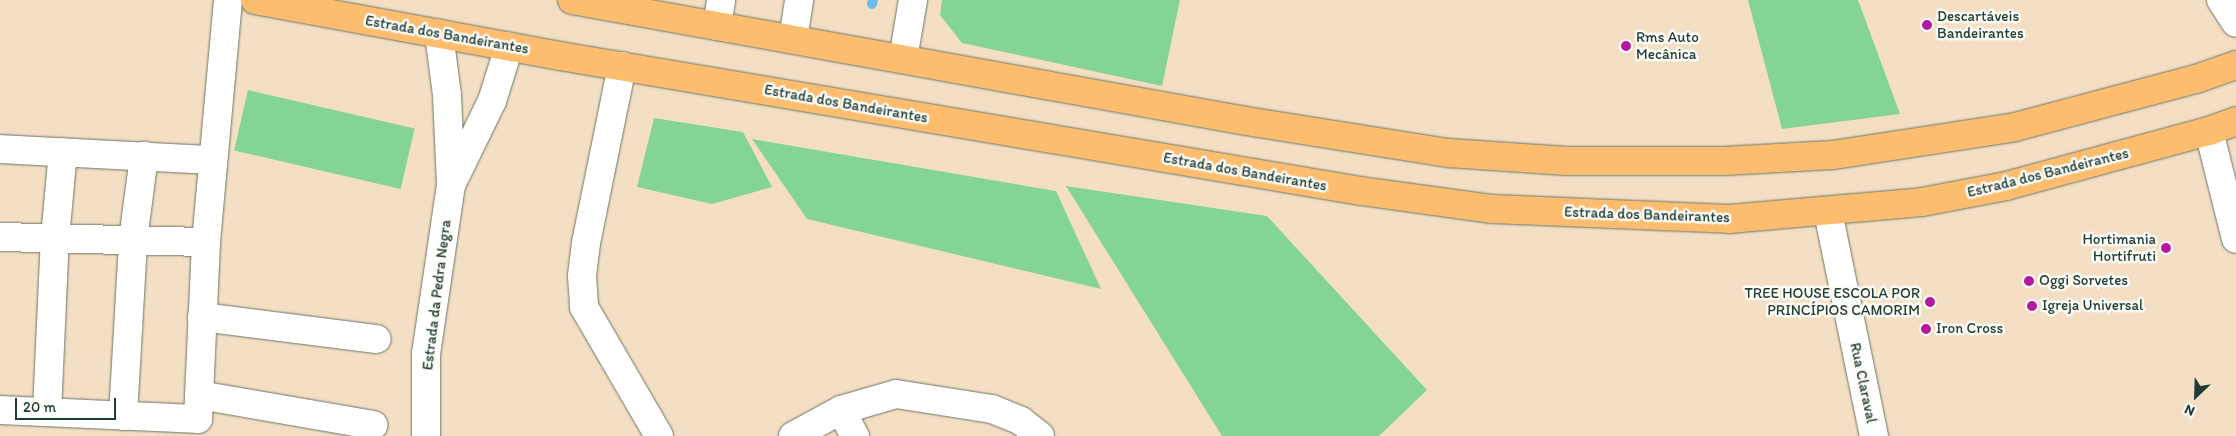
<!DOCTYPE html>
<meta charset="utf-8">
<style>
body{margin:0}
#map{position:relative;width:2236px;height:436px;overflow:hidden;background:#f5dfc4;font-family:Itim,sans-serif}
div>[style]{position:absolute}
.green>*{inset:0;background:#84d495;transform-origin:0 0}
.stream>*{height:10px;margin:-5px;padding:0 5px;transform-origin:5px;border-radius:5px;background:#6bbee7}
.roads{filter:drop-shadow(0 0 1px #6a7666) drop-shadow(0 0 1px #6a7666)}
.minor>*{height:28px;margin:-14px;padding:0 14px;transform-origin:14px;border-radius:14px;background:#fff}
.major>*{height:28px;margin:-14px;padding:0 14px;transform-origin:14px;border-radius:14px;background:#fcbd6f}
.dots>*{width:14px;height:14px;translate:-50% -50%;box-sizing:border-box;border:2px solid #fdfcf7;border-radius:50%}
span{translate:-50% -50%;white-space:nowrap;text-align:center;line-height:1.15;-webkit-text-stroke:5px #fdfcf7;paint-order:stroke}
.poi-label{font-size:15px;color:#1f3d34}
.left{translate:0 -50%;text-align:left}
.right{translate:-100% -50%;text-align:right}
.street-label{font-size:15px;color:#1f3d34}
.north{position:absolute;left:2171px;top:371px;width:50px;height:50px;-webkit-text-stroke:4px #fdfcf7;paint-order:stroke;rotate:204deg;font-size:14px;font-weight:700;line-height:20px;text-align:center;color:#1f3d34}
.north::after{content:'';display:block;margin:auto;width:18px;height:22px;background:#1f3d34;clip-path:polygon(50% 0,100% 100%,50% 72%,0 100%)}
.scale{position:absolute;left:15px;top:398px;width:101px;height:22px;box-sizing:border-box;border:2px solid #1f3d34;border-top:0;padding-left:6px;font-size:15px;line-height:18px;white-space:nowrap;color:#1f3d34;-webkit-text-stroke:4px #fdfcf7;paint-order:stroke}
</style>
<div id="map">
<div class="green">
<div style="clip-path:polygon(942px 0,1180px 0,1162px 86px,962px 43px,940px 15px)"></div>
<div style="clip-path:polygon(1748px 0,1858px 0,1900px 114px,1782px 129px)"></div>
<div style="left:248px;top:90px;width:171px;height:62px;rotate:13deg"></div>
<div style="clip-path:polygon(654px 118px,743px 132px,772px 187px,712px 204px,637px 187px)"></div>
<div style="clip-path:polygon(752px 139px,1056px 191px,1101px 289px,807px 219px)"></div>
<div style="clip-path:polygon(1066px 186px,1267px 216px,1427px 390px,1379px 436px,1222px 436px)"></div>
</div>
<div class="stream">
<div style="left:872px;top:4px;width:4px;rotate:-76deg"></div>
</div>
<div class="roads">
<div class="minor">
<div style="left:2221px;top:0;width:27px;rotate:57deg"></div>
<div style="left:717px;top:26px;width:26px;rotate:-81deg"></div>
<div style="left:793px;top:39px;width:39px;rotate:-81deg"></div>
<div style="left:903px;top:59px;width:60px;rotate:-80.4deg"></div>
<div style="left:622px;top:66px;width:181px;rotate:101.5deg"></div>
<div style="left:586px;top:243px;width:33px;rotate:97deg"></div>
<div style="left:582px;top:276px;width:31px;rotate:86deg"></div>
<div style="left:584px;top:307px;width:149px;rotate:59.8deg"></div>
<div style="left:2209px;top:131px;width:111px;rotate:76deg"></div>
<div style="left:0;top:149px;width:213px;rotate:3deg"></div>
<div style="left:452px;top:183px;width:91px;rotate:-64deg"></div>
<div style="left:492px;top:101px;width:57px;rotate:-72.5deg"></div>
<div style="left:1828px;top:212px;width:229px;rotate:78.4deg"></div>
<div style="left:0;top:237px;width:206px;rotate:1.4deg"></div>
<div style="left:202px;top:317px;width:176px;rotate:7.2deg"></div>
<div style="left:199px;top:395px;width:177px;rotate:9.8deg"></div>
<div style="left:0;top:410px;width:198px;rotate:2.6deg"></div>
<div style="left:198px;top:419px;width:177px;rotate:-87.4deg"></div>
<div style="left:206px;top:242px;width:243px;rotate:-84.8deg"></div>
<div style="left:841px;top:410px;width:30px;rotate:62deg"></div>
<div style="left:47px;top:412px;width:174px;rotate:-87.4deg"></div>
<div style="left:55px;top:238px;width:86px;rotate:-84.7deg"></div>
<div style="left:123px;top:416px;width:176px;rotate:-86.7deg"></div>
<div style="left:133px;top:240px;width:85px;rotate:-82.5deg"></div>
<div style="left:426px;top:436px;width:82px;rotate:-90deg"></div>
<div style="left:426px;top:354px;width:172px;rotate:-81.6deg"></div>
<div style="left:451px;top:184px;width:89px;rotate:-92.6deg"></div>
<div style="left:447px;top:95px;width:62px;rotate:-97.5deg"></div>
<div style="left:793px;top:436px;width:55px;rotate:-28.4deg"></div>
<div style="left:841px;top:410px;width:57px;rotate:-16.2deg"></div>
<div style="left:896px;top:394px;width:97px;rotate:8.9deg"></div>
<div style="left:992px;top:409px;width:31px;rotate:22deg"></div>
<div style="left:1021px;top:421px;width:24px;rotate:38deg"></div>
</div>
<div class="major">
<div style="left:255px;top:0;width:310px;rotate:10.4deg"></div>
<div style="left:560px;top:56px;width:812px;rotate:9.57deg"></div>
<div style="left:1361px;top:191px;width:133px;rotate:7.8deg"></div>
<div style="left:1493px;top:209px;width:236px;rotate:2.4deg"></div>
<div style="left:1729px;top:219px;width:194px;rotate:-5deg"></div>
<div style="left:1922px;top:202px;width:86px;rotate:-10.8deg"></div>
<div style="left:2006px;top:186px;width:210px;rotate:-15.2deg"></div>
<div style="left:2209px;top:131px;width:29px;rotate:-20deg"></div>
<div style="left:572px;top:0;width:685px;rotate:10.18deg"></div>
<div style="left:1246px;top:121px;width:206px;rotate:9deg"></div>
<div style="left:1449px;top:153px;width:118px;rotate:3.9deg"></div>
<div style="left:1567px;top:161px;width:157px"></div>
<div style="left:1724px;top:161px;width:109px;rotate:-3.2deg"></div>
<div style="left:1833px;top:155px;width:184px;rotate:-8.7deg"></div>
<div style="left:2015px;top:127px;width:187px;rotate:-14.9deg"></div>
<div style="left:2196px;top:79px;width:42px;rotate:-19.3deg"></div>
</div>
</div>
<div class="dots">
<div style="left:1927px;top:25px;background:#b5179e"></div>
<div style="left:1626px;top:46px;background:#b5179e"></div>
<div style="left:2166px;top:248px;background:#b5179e"></div>
<div style="left:2029px;top:281px;background:#b5179e"></div>
<div style="left:1930px;top:302px;background:#b5179e"></div>
<div style="left:2032px;top:306px;background:#b5179e"></div>
<div style="left:1926px;top:329px;background:#b5179e"></div>
</div>
<div class="poi-label">
<span class="left" style="left:1937px;top:25px">Descartáveis<br>Bandeirantes</span>
<span class="left" style="left:1636px;top:46px">Rms Auto<br>Mecânica</span>
<span class="right" style="left:2156px;top:248px">Hortimania<br>Hortifruti</span>
<span class="left" style="left:2039px;top:281px">Oggi Sorvetes</span>
<span class="right" style="left:1920px;top:302px">TREE HOUSE ESCOLA POR<br>PRINCÍPIOS CAMORIM</span>
<span class="left" style="left:2042px;top:306px">Igreja Universal</span>
<span class="left" style="left:1936px;top:329px">Iron Cross</span>
</div>
<div class="street-label">
<span style="left:447px;top:35px;rotate:10deg">Estrada dos Bandeirantes</span>
<span style="left:846px;top:104px;rotate:10deg">Estrada dos Bandeirantes</span>
<span style="left:1245px;top:172px;rotate:10deg">Estrada dos Bandeirantes</span>
<span style="left:2048px;top:173px;rotate:-14deg">Estrada dos Bandeirantes</span>
<span style="left:1647px;top:215px;rotate:2deg">Estrada dos Bandeirantes</span>
<span style="left:437px;top:295px;rotate:-83deg">Estrada da Pedra Negra</span>
<span style="left:1863px;top:383px;rotate:78deg">Rua Claraval</span>
</div>
<div class="north">N</div>
<div class="scale">20 m</div>
</div>
